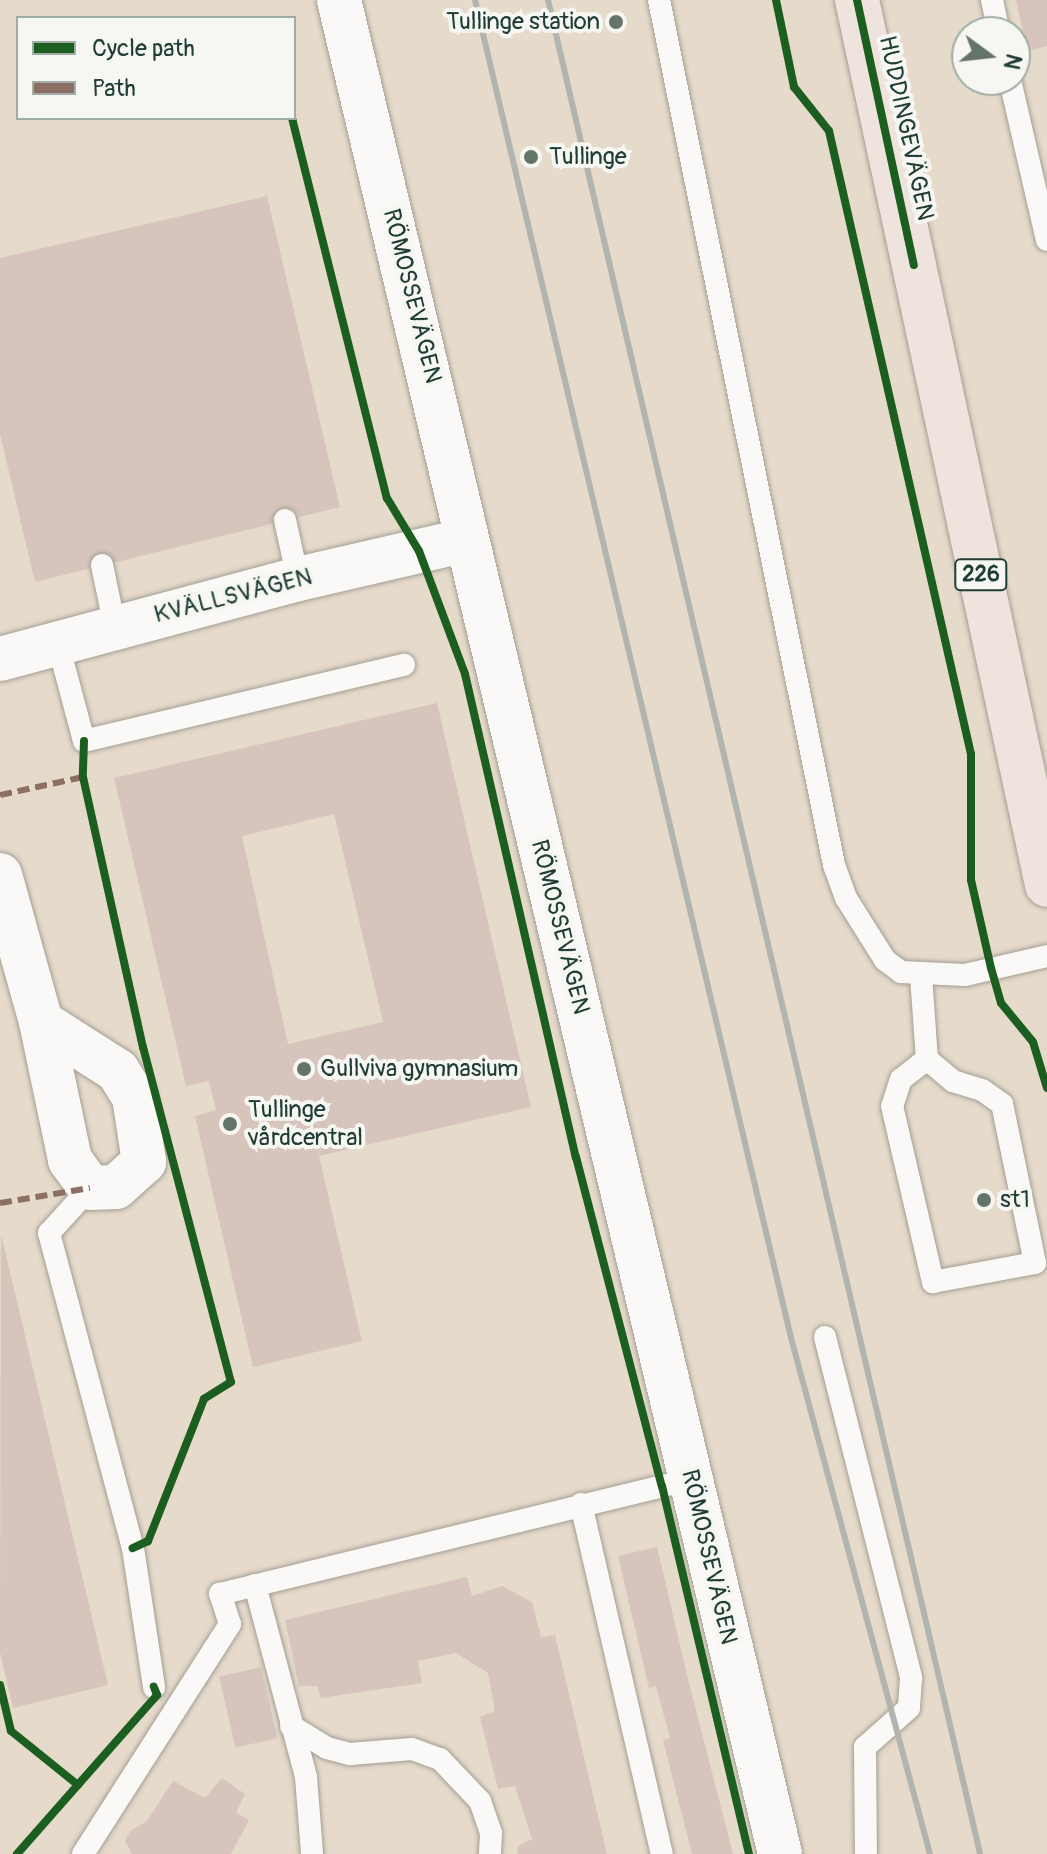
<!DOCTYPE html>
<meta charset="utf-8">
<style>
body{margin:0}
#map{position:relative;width:1047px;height:1854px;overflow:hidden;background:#e6daca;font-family:Pangolin,sans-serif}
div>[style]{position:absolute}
.building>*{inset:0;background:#d7c4bc;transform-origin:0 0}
.roads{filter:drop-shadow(0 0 2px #a29f95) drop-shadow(0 0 2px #a29f95)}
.lane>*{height:22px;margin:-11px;padding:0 11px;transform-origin:11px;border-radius:11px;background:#fbf9f7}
.street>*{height:44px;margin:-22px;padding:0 22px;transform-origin:22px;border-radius:22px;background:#fbf9f7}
.primary>*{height:44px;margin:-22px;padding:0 22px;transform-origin:22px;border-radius:22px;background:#eee4dd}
.rail>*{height:6px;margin:-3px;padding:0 3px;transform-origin:3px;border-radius:3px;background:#b2b4b0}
.quiet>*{height:6px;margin-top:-3px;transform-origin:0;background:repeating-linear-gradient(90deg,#8d6e63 0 12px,transparent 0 18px)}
.cycleway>*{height:8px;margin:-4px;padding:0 4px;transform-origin:4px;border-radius:4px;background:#1b5e20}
.dots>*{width:22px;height:22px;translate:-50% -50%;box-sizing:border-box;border:4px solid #f6f6f2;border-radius:50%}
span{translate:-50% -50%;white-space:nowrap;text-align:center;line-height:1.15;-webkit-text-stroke:8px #f6f6f2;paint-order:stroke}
.shield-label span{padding:2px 6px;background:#f6f6f2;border:2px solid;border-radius:6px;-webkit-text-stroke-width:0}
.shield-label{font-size:22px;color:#1f3d34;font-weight:700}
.poi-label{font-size:24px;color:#1f3d34}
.right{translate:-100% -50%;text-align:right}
.left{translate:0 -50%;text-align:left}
.street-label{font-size:24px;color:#1f3d34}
.legend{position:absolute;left:16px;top:16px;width:280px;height:104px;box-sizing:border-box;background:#f6f6f2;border:2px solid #a0aca6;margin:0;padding:10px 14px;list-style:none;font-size:24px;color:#1f3d34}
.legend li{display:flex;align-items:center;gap:16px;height:40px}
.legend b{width:40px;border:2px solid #a0aca6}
.north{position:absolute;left:951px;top:16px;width:80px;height:80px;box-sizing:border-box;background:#f6f6f2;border:2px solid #a0aca6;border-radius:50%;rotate:105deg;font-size:22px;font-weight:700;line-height:32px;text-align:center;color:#1f3d34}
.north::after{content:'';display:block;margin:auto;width:28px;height:36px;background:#657468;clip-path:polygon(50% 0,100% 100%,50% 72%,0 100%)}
</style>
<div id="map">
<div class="building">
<div style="clip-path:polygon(1016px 0,1047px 0,1047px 46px,1027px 51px)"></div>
<div style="clip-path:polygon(267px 196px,340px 507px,35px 582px,0 434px,0 258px)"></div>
<div style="clip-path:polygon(evenodd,437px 703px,531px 1107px,319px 1156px,362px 1341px,253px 1367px,195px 1116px,216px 1110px,209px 1081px,186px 1086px,114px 778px,437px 703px,334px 814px,383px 1022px,288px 1044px,242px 836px,334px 814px)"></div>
<div style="clip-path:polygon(1px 1234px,108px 1685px,13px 1708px,0 1652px)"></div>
<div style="clip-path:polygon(657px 1547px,688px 1679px,733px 1854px,692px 1854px,663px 1740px,670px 1738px,656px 1686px,649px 1688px,618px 1556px)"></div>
<div style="clip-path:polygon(467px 1577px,472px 1596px,502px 1586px,532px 1602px,541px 1637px,555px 1635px,607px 1854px,518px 1854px,517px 1847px,532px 1839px,515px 1786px,498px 1789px,480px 1717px,495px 1711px,488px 1673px,456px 1653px,418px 1661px,422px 1683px,321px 1698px,317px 1686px,299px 1686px,285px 1620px)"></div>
<div style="left:261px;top:1667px;width:73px;height:43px;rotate:77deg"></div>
<div style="clip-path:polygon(222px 1778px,245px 1794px,236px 1813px,249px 1820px,231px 1854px,132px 1854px,125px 1841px,130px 1831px,147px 1821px,173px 1781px,205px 1798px)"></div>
</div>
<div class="roads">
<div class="lane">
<div style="left:659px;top:0;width:883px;rotate:78.56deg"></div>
<div style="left:834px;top:865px;width:35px;rotate:70deg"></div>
<div style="left:846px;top:898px;width:73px;rotate:57.8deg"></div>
<div style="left:885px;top:960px;width:20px;rotate:37deg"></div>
<div style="left:901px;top:972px;width:64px;rotate:2.7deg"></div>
<div style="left:965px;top:975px;width:84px;rotate:-13deg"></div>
<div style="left:992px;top:0;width:33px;rotate:78deg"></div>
<div style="left:1010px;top:80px;width:164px;rotate:77deg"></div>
<div style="left:285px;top:520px;width:60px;rotate:77.6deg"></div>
<div style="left:102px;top:565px;width:63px;rotate:78.2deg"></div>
<div style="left:58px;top:644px;width:100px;rotate:75deg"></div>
<div style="left:84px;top:741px;width:329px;rotate:-13.4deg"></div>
<div style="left:921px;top:976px;width:83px;rotate:85.9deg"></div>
<div style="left:927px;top:1059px;width:33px;rotate:142deg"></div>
<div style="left:901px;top:1079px;width:28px;rotate:108deg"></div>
<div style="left:892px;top:1106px;width:181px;rotate:76.9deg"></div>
<div style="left:933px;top:1282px;width:104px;rotate:-10.6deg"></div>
<div style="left:1035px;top:1263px;width:162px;rotate:-101.7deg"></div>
<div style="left:1002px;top:1104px;width:24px;rotate:-145deg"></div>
<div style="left:982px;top:1090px;width:30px;rotate:-163deg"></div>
<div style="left:953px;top:1081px;width:34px;rotate:-140deg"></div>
<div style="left:90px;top:1188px;width:61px;rotate:132.3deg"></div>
<div style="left:49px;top:1233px;width:326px;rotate:75.1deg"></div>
<div style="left:133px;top:1548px;width:141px;rotate:81.4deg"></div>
<div style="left:825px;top:1337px;width:352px;rotate:75.8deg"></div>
<div style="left:911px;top:1678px;width:30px;rotate:94deg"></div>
<div style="left:909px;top:1708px;width:59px;rotate:138.4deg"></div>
<div style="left:865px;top:1747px;width:107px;rotate:89.5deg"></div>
<div style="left:581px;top:1504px;width:359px;rotate:77deg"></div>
<div style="left:255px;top:1585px;width:199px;rotate:75.1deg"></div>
<div style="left:306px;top:1777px;width:77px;rotate:85.5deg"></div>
<div style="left:291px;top:1726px;width:42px;rotate:31.4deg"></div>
<div style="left:327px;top:1748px;width:24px;rotate:15deg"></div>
<div style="left:350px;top:1754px;width:62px;rotate:-4.6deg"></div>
<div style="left:412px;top:1749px;width:30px;rotate:20deg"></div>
<div style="left:440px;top:1759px;width:58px;rotate:46.4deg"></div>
<div style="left:480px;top:1801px;width:34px;rotate:71deg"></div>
<div style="left:491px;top:1833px;width:21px;rotate:93deg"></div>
<div style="left:83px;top:1854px;width:273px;rotate:-57.4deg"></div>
<div style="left:230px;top:1624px;width:32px;rotate:-108deg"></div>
<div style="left:220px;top:1594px;width:485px;rotate:-13.7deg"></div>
</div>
<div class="street">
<div style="left:339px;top:0;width:1906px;rotate:76.62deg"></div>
<div style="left:0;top:659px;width:309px;rotate:-15deg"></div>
<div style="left:298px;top:579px;width:173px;rotate:-13deg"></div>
<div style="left:0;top:875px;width:153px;rotate:74.4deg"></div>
<div style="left:41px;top:1022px;width:141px;rotate:78.1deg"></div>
<div style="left:70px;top:1160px;width:34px;rotate:54deg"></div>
<div style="left:90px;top:1188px;width:26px;rotate:-2deg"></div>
<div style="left:116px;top:1187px;width:38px;rotate:-42deg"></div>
<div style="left:144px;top:1162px;width:66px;rotate:-98.7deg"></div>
<div style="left:134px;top:1097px;width:31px;rotate:-122deg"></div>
<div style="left:118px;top:1071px;width:91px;rotate:-147.5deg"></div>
</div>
<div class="primary">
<div style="left:857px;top:0;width:905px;rotate:77.88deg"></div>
</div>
</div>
<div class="rail">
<div style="left:475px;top:0;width:1371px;rotate:76.71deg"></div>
<div style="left:790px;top:1334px;width:539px;rotate:74.93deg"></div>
<div style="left:548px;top:0;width:1904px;rotate:76.88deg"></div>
</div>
<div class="quiet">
<div style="left:0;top:795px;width:85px;rotate:-12.2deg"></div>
<div style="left:0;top:1203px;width:91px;rotate:-9.5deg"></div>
</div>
<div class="cycleway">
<div style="left:776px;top:0;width:89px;rotate:78.3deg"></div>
<div style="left:794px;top:87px;width:56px;rotate:51.5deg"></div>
<div style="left:829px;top:131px;width:639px;rotate:77.16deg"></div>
<div style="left:971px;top:754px;width:126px;rotate:90deg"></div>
<div style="left:971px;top:880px;width:90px;rotate:77.2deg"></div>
<div style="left:991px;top:968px;width:36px;rotate:74deg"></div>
<div style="left:1001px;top:1003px;width:50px;rotate:50.6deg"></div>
<div style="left:1033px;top:1042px;width:48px;rotate:73.1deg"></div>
<div style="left:857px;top:0;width:271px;rotate:77.9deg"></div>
<div style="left:292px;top:118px;width:392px;rotate:76deg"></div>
<div style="left:387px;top:498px;width:62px;rotate:58.9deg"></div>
<div style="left:419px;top:551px;width:131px;rotate:69.5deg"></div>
<div style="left:465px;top:674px;width:496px;rotate:77.1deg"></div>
<div style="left:576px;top:1157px;width:340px;rotate:75.4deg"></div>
<div style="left:662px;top:1486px;width:378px;rotate:76.7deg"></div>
<div style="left:84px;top:741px;width:36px;rotate:92deg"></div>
<div style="left:83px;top:777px;width:277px;rotate:77.5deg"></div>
<div style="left:143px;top:1047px;width:346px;rotate:75.3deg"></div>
<div style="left:231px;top:1382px;width:32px;rotate:148deg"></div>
<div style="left:204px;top:1399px;width:153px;rotate:111.5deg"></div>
<div style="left:148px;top:1541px;width:17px;rotate:155deg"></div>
<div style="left:0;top:1685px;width:47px;rotate:76.6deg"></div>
<div style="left:11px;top:1731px;width:86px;rotate:38.9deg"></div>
<div style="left:17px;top:1854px;width:212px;rotate:-48.6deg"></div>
<div style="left:157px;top:1695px;width:9px;rotate:-111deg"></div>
</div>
<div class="dots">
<div style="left:616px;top:22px;background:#657468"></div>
<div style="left:531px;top:157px;background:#657468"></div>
<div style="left:304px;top:1069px;background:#657468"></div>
<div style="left:230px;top:1124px;background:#657468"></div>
<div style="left:984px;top:1200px;background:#657468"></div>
</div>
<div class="shield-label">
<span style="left:981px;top:575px">226</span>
</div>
<div class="poi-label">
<span class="right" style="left:600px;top:22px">Tullinge station</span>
<span class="left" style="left:549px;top:157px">Tullinge</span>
<span class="left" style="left:320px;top:1069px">Gullviva gymnasium</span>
<span class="left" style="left:248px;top:1124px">Tullinge<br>vårdcentral</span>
<span class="left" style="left:1000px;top:1200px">st1</span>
</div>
<div class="street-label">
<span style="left:906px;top:128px;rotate:78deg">HUDDINGEVÄGEN</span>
<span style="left:412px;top:296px;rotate:76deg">RÖMOSSEVÄGEN</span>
<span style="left:233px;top:596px;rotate:-14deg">KVÄLLSVÄGEN</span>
<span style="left:560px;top:927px;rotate:76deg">RÖMOSSEVÄGEN</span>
<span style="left:709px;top:1557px;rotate:77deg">RÖMOSSEVÄGEN</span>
</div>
<ul class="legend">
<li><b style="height:10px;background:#1b5e20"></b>Cycle path</li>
<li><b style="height:10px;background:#8d6e63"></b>Path</li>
</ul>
<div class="north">N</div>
</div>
